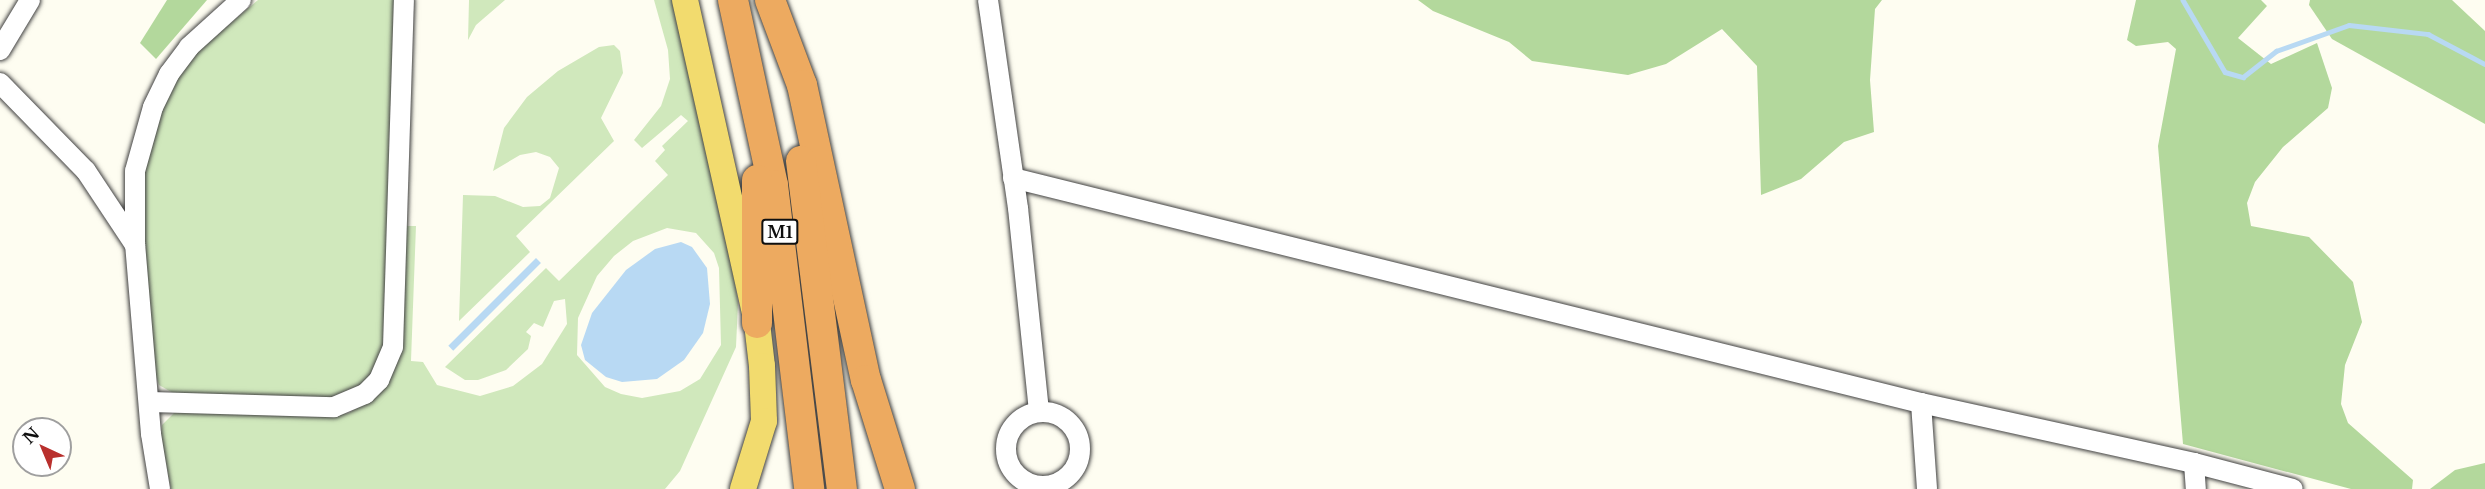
<!DOCTYPE html>
<style>
body{margin:0}
#map{position:relative;width:2485px;height:489px;overflow:hidden;background:#fefdf1;font-family:"Libre Baskerville",serif}
div>[style]{position:absolute}
.green>*{inset:0;background:#d0e8bc}
.forest>*{inset:0;background:#b3d89c}
.water>*{inset:0;background:#b8d9f3;transform-origin:0 0}
.stream>*{height:4.5px;margin:-2.25px;padding:0 2.25px;transform-origin:2.25px;border-radius:2.25px;background:#b8d9f3}
.roads{filter:drop-shadow(0 0 2px #424242) drop-shadow(0 0 2px #424242)}
.minor>*{height:20px;margin:-10px;padding:0 10px;transform-origin:10px;border-radius:10px;background:#fff}
.minor>.ring{margin:-10px;padding:0;box-sizing:content-box;background:none;border:20px solid #fff;border-radius:50%}
.major>*{height:26px;margin:-13px;padding:0 13px;transform-origin:13px;border-radius:13px;background:#f2db6e}
.highway>*{height:30px;margin:-15px;padding:0 15px;transform-origin:15px;border-radius:15px;background:#edaa60}
span{translate:-50% -50%;white-space:nowrap;text-align:center;line-height:1.15;-webkit-text-stroke:6px #fff;paint-order:stroke}
.shield-label span{padding:2px 4px;background:#fff;border:2px solid;border-radius:4px;-webkit-text-stroke-width:0}
.shield-label{font-size:16px;color:#0f0f0f;font-weight:700}
.north{position:absolute;left:12px;top:417px;width:60px;height:60px;box-sizing:border-box;background:#fff;border:2px solid #9f9f9f;border-radius:50%;rotate:316deg;font-size:16px;font-weight:700;line-height:24px;text-align:center;color:#0f0f0f}
.north::after{content:'';display:block;margin:auto;width:21px;height:27px;background:#b9302d;clip-path:polygon(50% 0,100% 100%,50% 72%,0 100%)}
</style>
<div id="map">
<div class="green">
<div style="clip-path:polygon(258px 0,394px 0,383px 347px,376px 367px,362px 384px,325px 400px,173px 393px,159px 385px,155px 374px,145px 245px,143px 172px,147px 150px,171px 88px,196px 52px)"></div>
<div style="clip-path:polygon(469px 0,505px 0,476px 25px,468px 40px)"></div>
<div style="clip-path:polygon(evenodd,654px 0,673px 0,729px 242px,738px 303px,736px 347px,680px 471px,665px 489px,171px 489px,161px 437px,162px 425px,175px 412px,324px 417px,349px 413px,374px 396px,406px 226px,416px 226px,411px 361px,423px 362px,437px 385px,480px 396px,513px 386px,542px 364px,567px 324px,565px 299px,554px 301px,543px 327px,534px 323px,526px 332px,531px 336px,528px 349px,506px 370px,478px 380px,465px 380px,445px 367px,546px 268px,559px 281px,668px 175px,655px 161px,665px 150px,662px 146px,688px 121px,681px 115px,642px 148px,634px 140px,661px 106px,670px 79px,668px 50px,654px 0,667px 228px,696px 233px,714px 253px,719px 268px,721px 345px,700px 379px,680px 391px,642px 398px,621px 394px,605px 387px,577px 355px,578px 318px,597px 276px,614px 256px,633px 241px,667px 228px)"></div>
<div style="clip-path:polygon(614px 45px,620px 51px,623px 73px,601px 118px,614px 141px,516px 236px,530px 252px,459px 321px,463px 195px,495px 196px,523px 207px,540px 206px,550px 198px,559px 168px,550px 157px,536px 152px,520px 155px,493px 171px,504px 128px,527px 97px,558px 71px,599px 47px)"></div>
</div>
<div class="forest">
<div style="clip-path:polygon(167px 0,207px 0,156px 59px,140px 43px)"></div>
<div style="clip-path:polygon(1418px 0,1882px 0,1875px 9px,1870px 80px,1874px 132px,1844px 142px,1801px 179px,1761px 195px,1757px 66px,1722px 29px,1666px 64px,1628px 75px,1532px 61px,1509px 42px,1433px 11px)"></div>
<div style="clip-path:polygon(2136px 0,2261px 0,2267px 6px,2238px 38px,2271px 64px,2317px 43px,2332px 88px,2328px 108px,2283px 147px,2255px 182px,2247px 203px,2251px 226px,2309px 237px,2353px 282px,2362px 322px,2345px 365px,2341px 404px,2348px 423px,2413px 480px,2412px 489px,2351px 489px,2183px 444px,2158px 146px,2176px 49px,2168px 42px,2136px 46px,2127px 40px)"></div>
<div style="clip-path:polygon(2310px 0,2452px 0,2485px 31px,2485px 124px,2332px 39px,2309px 5px)"></div>
<div style="clip-path:polygon(2485px 463px,2485px 489px,2430px 489px,2455px 470px)"></div>
</div>
<div class="water">
<div style="clip-path:polygon(681px 242px,692px 247px,707px 268px,710px 304px,703px 333px,684px 360px,657px 379px,622px 382px,606px 377px,585px 360px,581px 345px,592px 313px,626px 270px,655px 249px)"></div>
<div style="left:536px;top:258px;width:7px;height:124px;rotate:45deg"></div>
</div>
<div class="stream">
<div style="left:2183px;top:0;width:83px;rotate:59.7deg"></div>
<div style="left:2225px;top:72px;width:19px;rotate:16deg"></div>
<div style="left:2243px;top:77px;width:42px;rotate:-38.2deg"></div>
<div style="left:2276px;top:51px;width:77px;rotate:-19.6deg"></div>
<div style="left:2349px;top:25px;width:80px;rotate:6.5deg"></div>
<div style="left:2428px;top:34px;width:64px;rotate:27.8deg"></div>
</div>
<div class="roads">
<div class="minor">
<div style="left:988px;top:0;width:210px;rotate:81.8deg"></div>
<div style="left:1018px;top:208px;width:205px;rotate:84.1deg"></div>
<div style="left:0;top:50px;width:58px;rotate:-59deg"></div>
<div style="left:0;top:83px;width:123px;rotate:45.7deg"></div>
<div style="left:86px;top:171px;width:89px;rotate:56.5deg"></div>
<div style="left:1013px;top:178px;width:935px;rotate:13.92deg"></div>
<div style="left:1921px;top:403px;width:280px;rotate:12.4deg"></div>
<div style="left:2194px;top:463px;width:102px;rotate:14.7deg"></div>
<div style="left:150px;top:402px;width:184px;rotate:1.6deg"></div>
<div style="left:334px;top:407px;width:34px;rotate:-23deg"></div>
<div style="left:365px;top:394px;width:20px;rotate:-45deg"></div>
<div style="left:379px;top:380px;width:36px;rotate:-67deg"></div>
<div style="left:393px;top:347px;width:347px;rotate:-88.2deg"></div>
<div style="left:1921px;top:403px;width:86px;rotate:86deg"></div>
<div class="ring" style="left:1006px;top:412px;width:54px;height:54px"></div>
<div style="left:2194px;top:463px;width:26px;rotate:86deg"></div>
<div style="left:160px;top:489px;width:56px;rotate:-99.3deg"></div>
<div style="left:151px;top:434px;width:190px;rotate:-94.8deg"></div>
<div style="left:135px;top:245px;width:74px;rotate:-90deg"></div>
<div style="left:135px;top:171px;width:66px;rotate:-74.3deg"></div>
<div style="left:153px;top:107px;width:37px;rotate:-64deg"></div>
<div style="left:169px;top:74px;width:34px;rotate:-53deg"></div>
<div style="left:189px;top:47px;width:70px;rotate:-42.1deg"></div>
</div>
<div class="major">
<div style="left:685px;top:0;width:331px;rotate:77.4deg"></div>
<div style="left:757px;top:323px;width:43px;rotate:83.4deg"></div>
<div style="left:762px;top:366px;width:55px;rotate:87.9deg"></div>
<div style="left:764px;top:421px;width:71px;rotate:107.2deg"></div>
</div>
<div class="highway">
<div style="left:733px;top:0;width:189px;rotate:77.8deg"></div>
<div style="left:773px;top:185px;width:306px;rotate:83.2deg"></div>
<div style="left:770px;top:0;width:91px;rotate:69.4deg"></div>
<div style="left:802px;top:85px;width:302px;rotate:77.8deg"></div>
<div style="left:866px;top:380px;width:114px;rotate:72.7deg"></div>
<div style="left:801px;top:161px;width:331px;rotate:82.9deg"></div>
<div style="left:757px;top:180px;width:143px;rotate:90deg"></div>
</div>
</div>
<div class="shield-label">
<span style="left:780px;top:232px">M1</span>
</div>
<div class="north">N</div>
</div>
